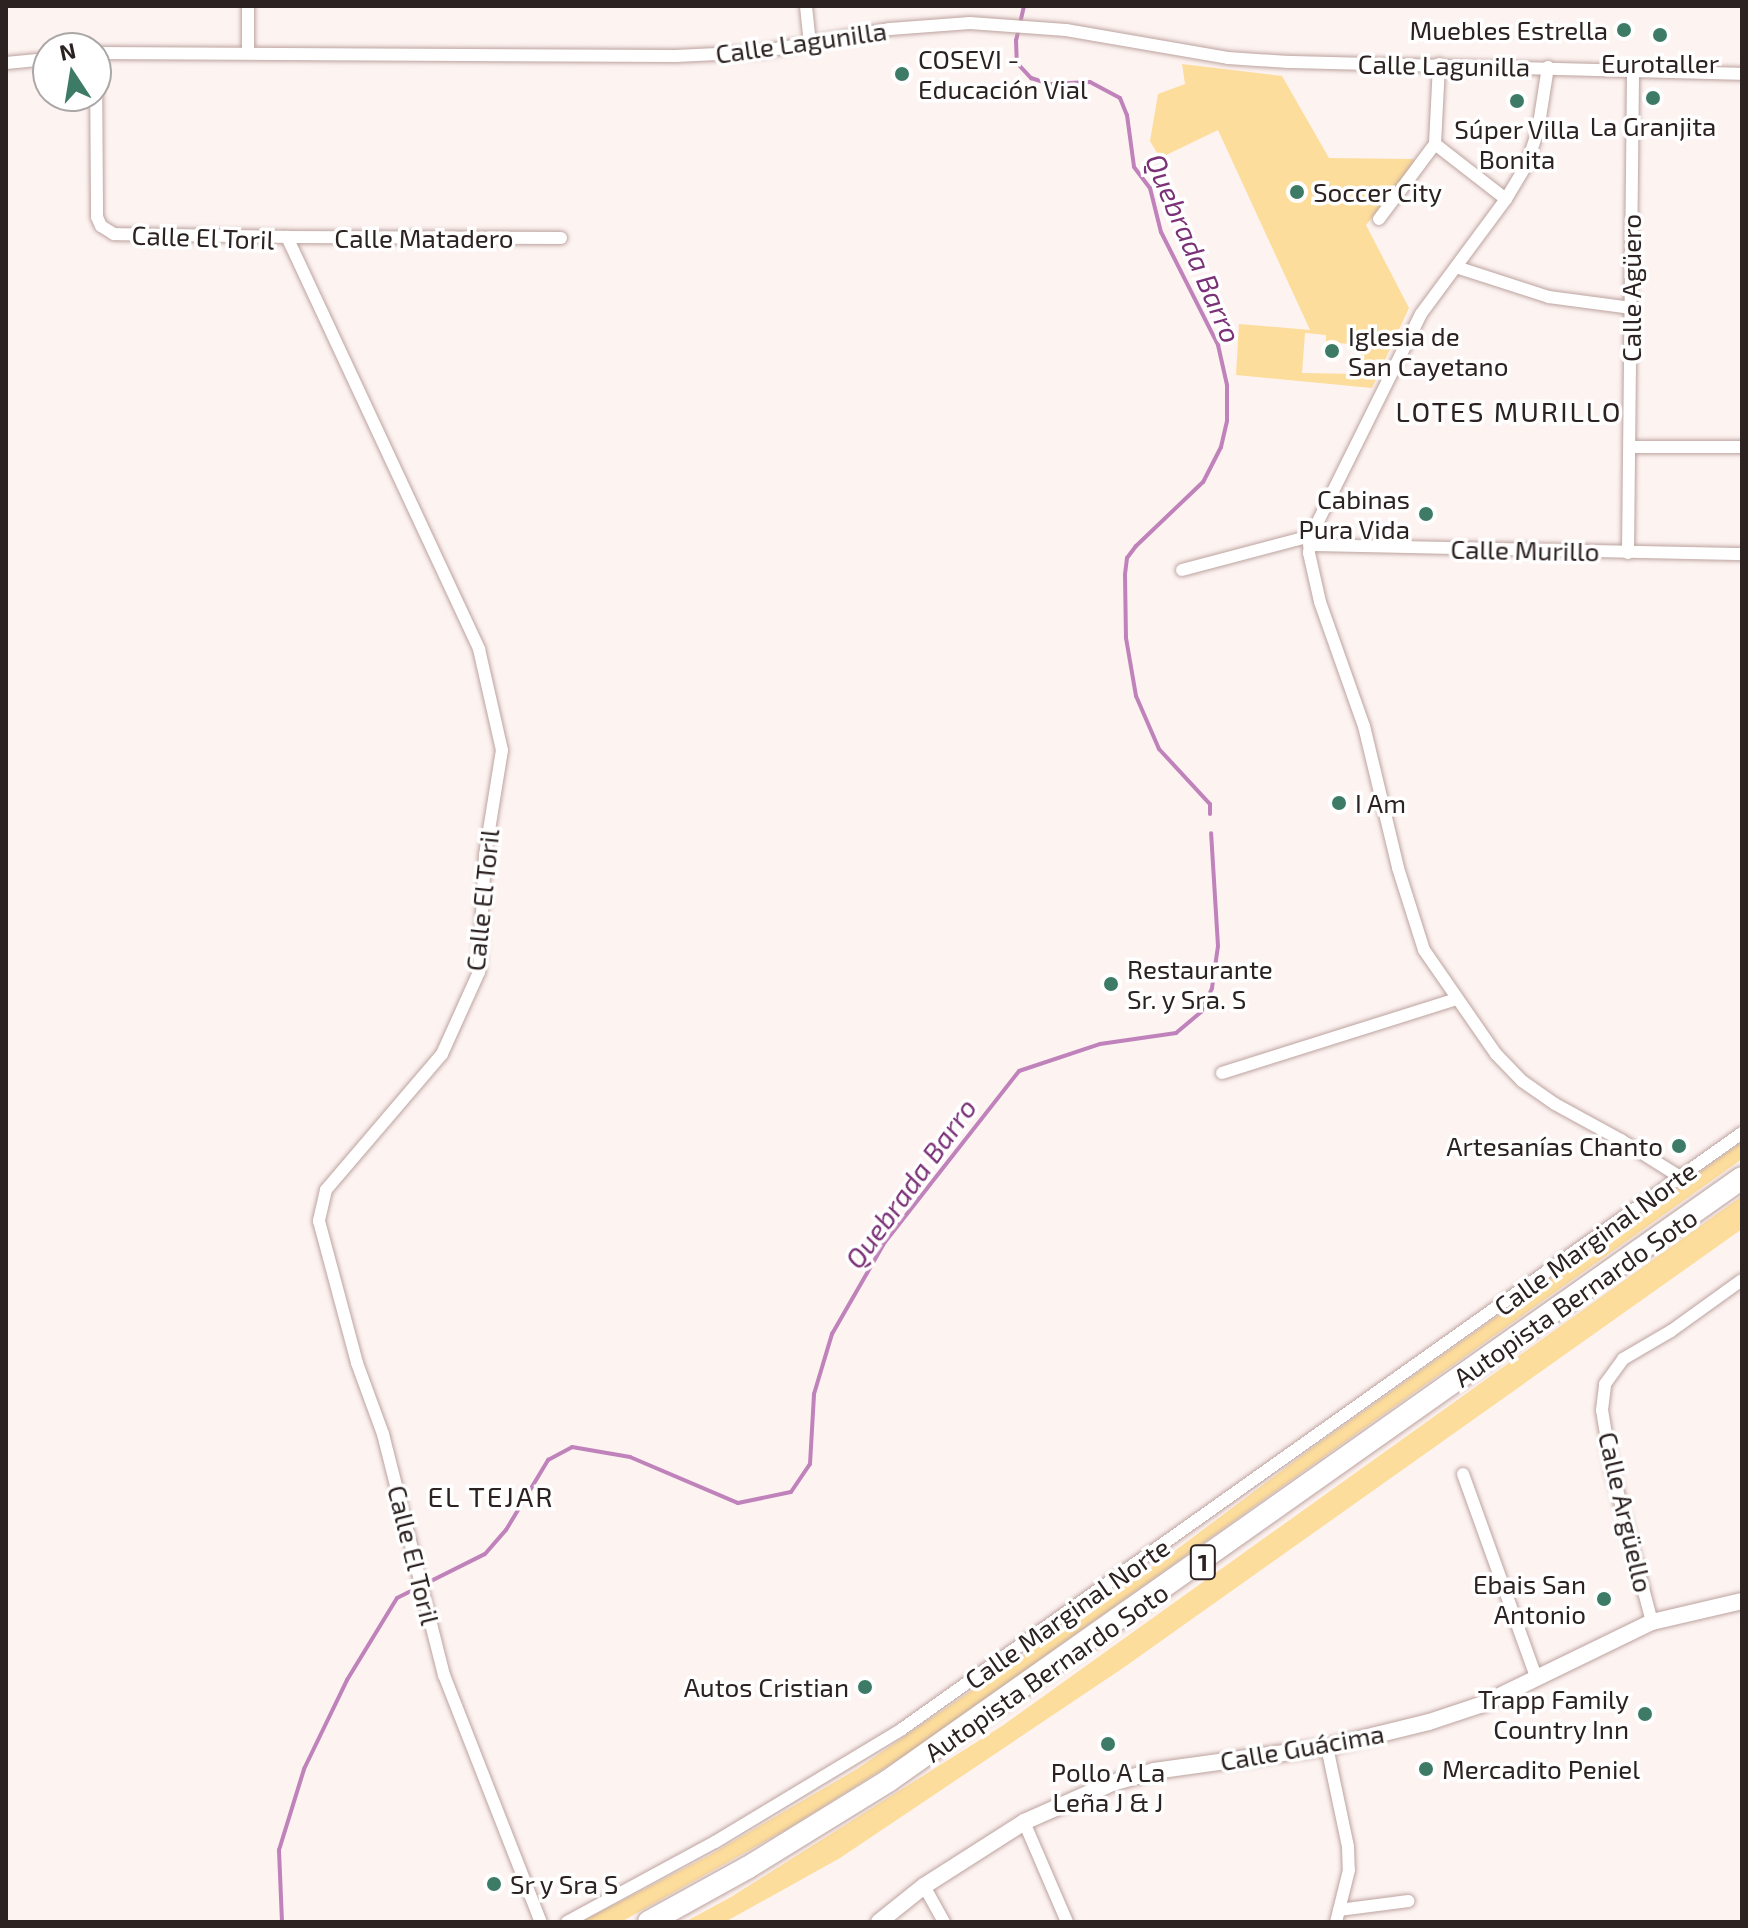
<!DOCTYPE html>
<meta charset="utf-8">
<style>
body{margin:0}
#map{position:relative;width:1748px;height:1928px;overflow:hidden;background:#fdf3f1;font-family:"Exo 2",sans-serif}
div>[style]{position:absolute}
.green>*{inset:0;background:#fddd9c}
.stream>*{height:4px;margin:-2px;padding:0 2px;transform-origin:2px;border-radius:2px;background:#bf82ba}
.roads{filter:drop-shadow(0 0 2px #bca39f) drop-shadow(0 0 2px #bca39f)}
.street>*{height:12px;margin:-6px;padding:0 6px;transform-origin:6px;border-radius:6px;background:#fff}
.secondary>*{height:16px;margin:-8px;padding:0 8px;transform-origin:8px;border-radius:8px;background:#fff}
.highway>*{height:22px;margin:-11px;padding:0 11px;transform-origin:11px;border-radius:11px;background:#fff}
.dots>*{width:22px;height:22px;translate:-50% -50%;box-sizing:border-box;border:4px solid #fff;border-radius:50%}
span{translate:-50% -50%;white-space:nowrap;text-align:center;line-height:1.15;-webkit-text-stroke:7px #fff;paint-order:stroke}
.shield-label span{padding:2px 6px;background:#fff;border:2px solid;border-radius:6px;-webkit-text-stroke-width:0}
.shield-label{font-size:24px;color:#2c2221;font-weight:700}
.poi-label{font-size:26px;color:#2c2221}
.right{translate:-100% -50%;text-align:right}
.left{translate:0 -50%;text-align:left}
.street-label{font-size:26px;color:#2c2221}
.water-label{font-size:28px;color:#7a3177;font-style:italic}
.neighbourhood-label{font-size:28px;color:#2c2221;letter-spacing:2px}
.frame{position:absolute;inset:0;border:8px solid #2c2221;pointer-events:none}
.north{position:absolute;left:32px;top:32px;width:80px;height:80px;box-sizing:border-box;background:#fff;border:2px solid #aba7a6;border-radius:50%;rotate:348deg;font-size:22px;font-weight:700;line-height:32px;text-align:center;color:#2c2221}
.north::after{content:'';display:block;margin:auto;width:28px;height:36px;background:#3e7b67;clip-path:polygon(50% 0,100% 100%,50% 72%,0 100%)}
</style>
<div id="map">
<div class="green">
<div style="clip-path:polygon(evenodd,1182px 64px,1282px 76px,1329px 158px,1413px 159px,1417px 163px,1366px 225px,1409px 308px,1372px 388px,1236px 375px,1239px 324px,1310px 330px,1218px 130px,1160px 158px,1150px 141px,1158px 94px,1185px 84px,1182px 64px,1305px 333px,1326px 335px,1326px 342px,1360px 345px,1358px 374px,1302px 373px,1305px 333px)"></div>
<div style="clip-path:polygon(1742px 1142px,1742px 1159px,904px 1756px,789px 1828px,621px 1922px,581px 1922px,708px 1856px,857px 1769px,1164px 1559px,1312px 1448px)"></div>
<div style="clip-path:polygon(1742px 1196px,1742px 1229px,1123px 1668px,840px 1858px,725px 1922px,685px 1922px,731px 1897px,1002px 1726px)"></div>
</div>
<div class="stream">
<div style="left:1024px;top:6px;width:35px;rotate:103deg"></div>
<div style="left:1016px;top:40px;width:23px;rotate:88deg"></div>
<div style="left:1017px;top:63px;width:21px;rotate:47deg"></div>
<div style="left:1031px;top:78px;width:20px;rotate:18deg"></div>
<div style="left:1050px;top:84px;width:40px;rotate:-2.9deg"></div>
<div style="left:1090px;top:82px;width:34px;rotate:28deg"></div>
<div style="left:1120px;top:98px;width:18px;rotate:68deg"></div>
<div style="left:1127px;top:115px;width:52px;rotate:82.3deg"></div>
<div style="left:1134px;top:167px;width:26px;rotate:53deg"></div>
<div style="left:1150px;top:188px;width:45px;rotate:76deg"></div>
<div style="left:1161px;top:232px;width:127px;rotate:63.2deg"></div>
<div style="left:1218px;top:345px;width:41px;rotate:77.3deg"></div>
<div style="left:1227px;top:385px;width:36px;rotate:90deg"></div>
<div style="left:1227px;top:421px;width:27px;rotate:103deg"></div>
<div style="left:1221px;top:447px;width:39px;rotate:117deg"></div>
<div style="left:1203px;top:482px;width:93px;rotate:136.3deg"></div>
<div style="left:1136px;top:546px;width:15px;rotate:127deg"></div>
<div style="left:1127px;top:558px;width:17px;rotate:97deg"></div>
<div style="left:1125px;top:575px;width:63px;rotate:89.1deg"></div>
<div style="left:1126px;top:638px;width:59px;rotate:80.2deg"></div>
<div style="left:1136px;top:696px;width:58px;rotate:66.5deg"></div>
<div style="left:1159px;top:749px;width:75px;rotate:47.2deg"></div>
<div style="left:1210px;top:804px;width:10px;rotate:90deg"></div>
<div style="left:282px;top:1922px;width:72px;rotate:-92.4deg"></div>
<div style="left:279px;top:1850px;width:85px;rotate:-72.8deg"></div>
<div style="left:304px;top:1769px;width:99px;rotate:-64.2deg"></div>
<div style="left:347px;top:1680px;width:96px;rotate:-58.6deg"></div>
<div style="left:397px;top:1598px;width:98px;rotate:-26.6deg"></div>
<div style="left:485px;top:1554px;width:32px;rotate:-49deg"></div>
<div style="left:506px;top:1530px;width:82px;rotate:-59deg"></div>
<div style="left:548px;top:1460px;width:27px;rotate:-28deg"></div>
<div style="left:572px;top:1447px;width:59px;rotate:9.8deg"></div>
<div style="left:630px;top:1457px;width:117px;rotate:23.1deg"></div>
<div style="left:738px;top:1503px;width:54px;rotate:-11.7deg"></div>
<div style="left:791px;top:1492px;width:34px;rotate:-56deg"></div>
<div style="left:810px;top:1464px;width:70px;rotate:-86.7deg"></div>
<div style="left:814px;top:1394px;width:63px;rotate:-73.3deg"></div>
<div style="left:832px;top:1334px;width:106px;rotate:-60.1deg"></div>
<div style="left:885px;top:1242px;width:217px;rotate:-51.9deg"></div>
<div style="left:1019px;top:1071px;width:85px;rotate:-18.4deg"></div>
<div style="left:1100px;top:1044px;width:77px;rotate:-8.2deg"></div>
<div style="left:1176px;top:1033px;width:33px;rotate:-40deg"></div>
<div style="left:1201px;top:1012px;width:26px;rotate:-65deg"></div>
<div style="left:1212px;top:988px;width:42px;rotate:-81.9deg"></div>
<div style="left:1218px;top:946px;width:113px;rotate:-93.5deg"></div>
</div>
<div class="roads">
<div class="street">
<div style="left:248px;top:6px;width:47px;rotate:90deg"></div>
<div style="left:806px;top:6px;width:36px;rotate:84deg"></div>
<div style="left:96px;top:53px;width:580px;rotate:0.3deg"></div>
<div style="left:676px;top:56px;width:83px;rotate:-2.8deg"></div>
<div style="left:759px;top:52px;width:133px;rotate:-10deg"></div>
<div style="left:890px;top:29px;width:80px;rotate:-4.3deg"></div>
<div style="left:970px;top:23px;width:96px;rotate:4.2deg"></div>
<div style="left:1066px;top:30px;width:164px;rotate:9.8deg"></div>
<div style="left:1228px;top:58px;width:61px;rotate:3.8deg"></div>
<div style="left:1289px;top:62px;width:453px;rotate:1.5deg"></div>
<div style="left:6px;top:63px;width:42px;rotate:-5.4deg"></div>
<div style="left:96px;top:64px;width:153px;rotate:89.6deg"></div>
<div style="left:97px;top:217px;width:10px;rotate:66deg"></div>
<div style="left:101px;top:226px;width:15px;rotate:32deg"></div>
<div style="left:114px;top:234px;width:173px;rotate:1deg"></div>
<div style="left:287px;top:237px;width:455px;rotate:65deg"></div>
<div style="left:479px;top:649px;width:104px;rotate:77.2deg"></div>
<div style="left:502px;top:750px;width:106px;rotate:99.2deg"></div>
<div style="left:485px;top:855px;width:117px;rotate:92.9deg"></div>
<div style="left:479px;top:972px;width:90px;rotate:114.3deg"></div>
<div style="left:442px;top:1054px;width:179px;rotate:130.5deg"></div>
<div style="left:326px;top:1190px;width:32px;rotate:103deg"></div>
<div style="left:319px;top:1221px;width:147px;rotate:75deg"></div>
<div style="left:357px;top:1363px;width:76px;rotate:69.9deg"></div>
<div style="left:383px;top:1434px;width:249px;rotate:75.8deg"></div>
<div style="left:444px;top:1675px;width:265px;rotate:68.6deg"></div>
<div style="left:1548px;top:67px;width:64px;rotate:99deg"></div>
<div style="left:1538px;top:130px;width:36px;rotate:108deg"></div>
<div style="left:1527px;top:164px;width:41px;rotate:121deg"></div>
<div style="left:1506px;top:199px;width:143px;rotate:126.5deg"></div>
<div style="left:1421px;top:314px;width:248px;rotate:116.4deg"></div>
<div style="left:1311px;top:536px;width:17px;rotate:97deg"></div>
<div style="left:1309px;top:553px;width:50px;rotate:77.3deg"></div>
<div style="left:1320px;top:602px;width:132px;rotate:70.5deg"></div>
<div style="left:1364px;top:726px;width:146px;rotate:76.5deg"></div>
<div style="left:1398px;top:868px;width:86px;rotate:72.4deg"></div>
<div style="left:1424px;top:950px;width:126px;rotate:55.3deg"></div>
<div style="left:1496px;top:1054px;width:37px;rotate:46deg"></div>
<div style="left:1522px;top:1081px;width:40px;rotate:34.9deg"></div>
<div style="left:1555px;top:1104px;width:75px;rotate:28.6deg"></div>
<div style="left:1621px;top:1140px;width:70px;rotate:32.1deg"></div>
<div style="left:1435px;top:144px;width:90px;rotate:37.8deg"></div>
<div style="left:1379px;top:219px;width:94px;rotate:-53.3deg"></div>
<div style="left:1435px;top:144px;width:80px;rotate:-87.1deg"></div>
<div style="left:287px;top:237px;width:274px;rotate:0.2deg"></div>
<div style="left:1456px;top:267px;width:98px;rotate:17.9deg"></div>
<div style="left:1549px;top:297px;width:83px;rotate:7.6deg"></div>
<div style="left:1630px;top:447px;width:112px"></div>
<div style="left:1309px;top:545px;width:433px;rotate:1.2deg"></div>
<div style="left:1628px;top:553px;width:482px;rotate:-89.4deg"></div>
<div style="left:1182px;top:570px;width:133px;rotate:-14.8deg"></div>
<div style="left:1222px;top:1073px;width:245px;rotate:-17.5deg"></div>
<div style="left:1463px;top:1474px;width:218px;rotate:70.2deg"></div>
<div style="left:1652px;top:1622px;width:156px;rotate:-104.8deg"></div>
<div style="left:1612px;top:1471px;width:62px;rotate:-99.3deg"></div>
<div style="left:1602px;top:1410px;width:26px;rotate:-83deg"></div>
<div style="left:1605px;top:1384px;width:31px;rotate:-54deg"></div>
<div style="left:1623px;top:1359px;width:56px;rotate:-30.3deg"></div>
<div style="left:1671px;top:1331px;width:87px;rotate:-35.7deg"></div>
<div style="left:1327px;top:1747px;width:102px;rotate:78.1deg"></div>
<div style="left:1348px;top:1847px;width:23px;rotate:88deg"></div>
<div style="left:1349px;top:1870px;width:54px;rotate:104deg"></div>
<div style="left:1024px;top:1822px;width:109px;rotate:66.7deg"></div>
<div style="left:924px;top:1886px;width:41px;rotate:60.9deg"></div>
<div style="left:1339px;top:1910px;width:70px;rotate:-7.4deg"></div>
<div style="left:567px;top:1922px;width:168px;rotate:-28.4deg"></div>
<div style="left:715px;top:1842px;width:218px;rotate:-31.1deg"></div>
<div style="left:902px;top:1729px;width:1030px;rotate:-35.36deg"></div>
</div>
<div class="secondary">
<div style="left:879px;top:1922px;width:58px;rotate:-38.7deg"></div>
<div style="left:924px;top:1886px;width:119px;rotate:-32.6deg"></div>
<div style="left:1024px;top:1822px;width:96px;rotate:-23.9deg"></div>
<div style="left:1112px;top:1783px;width:44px;rotate:-15.9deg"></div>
<div style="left:1154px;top:1771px;width:175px;rotate:-7.9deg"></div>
<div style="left:1327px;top:1747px;width:105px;rotate:-13.8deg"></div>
<div style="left:1429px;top:1722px;width:57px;rotate:-18.4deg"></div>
<div style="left:1483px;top:1704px;width:188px;rotate:-25.9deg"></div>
<div style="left:1652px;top:1622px;width:92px;rotate:-13.1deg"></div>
</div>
<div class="highway">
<div style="left:649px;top:1922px;width:112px;rotate:-28.9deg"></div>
<div style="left:747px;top:1868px;width:166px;rotate:-31.7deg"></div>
<div style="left:888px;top:1781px;width:1045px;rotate:-35.23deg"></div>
</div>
</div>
<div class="dots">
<div style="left:1624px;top:30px;background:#3e7b67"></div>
<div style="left:1660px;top:35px;background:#3e7b67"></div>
<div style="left:902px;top:74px;background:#3e7b67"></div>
<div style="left:1653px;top:98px;background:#3e7b67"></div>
<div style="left:1517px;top:101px;background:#3e7b67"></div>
<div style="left:1297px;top:192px;background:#3e7b67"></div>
<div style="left:1332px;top:351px;background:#3e7b67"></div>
<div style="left:1426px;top:514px;background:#3e7b67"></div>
<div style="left:1339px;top:803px;background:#3e7b67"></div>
<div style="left:1111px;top:984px;background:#3e7b67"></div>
<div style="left:1679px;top:1146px;background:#3e7b67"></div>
<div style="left:1604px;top:1599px;background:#3e7b67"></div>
<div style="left:865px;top:1687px;background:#3e7b67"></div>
<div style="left:1645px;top:1714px;background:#3e7b67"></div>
<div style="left:1108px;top:1744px;background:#3e7b67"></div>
<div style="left:1426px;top:1769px;background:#3e7b67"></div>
<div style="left:494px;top:1884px;background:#3e7b67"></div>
</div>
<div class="shield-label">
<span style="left:1203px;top:1562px">1</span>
</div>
<div class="poi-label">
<span class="right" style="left:1608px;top:30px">Muebles Estrella</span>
<span class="left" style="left:918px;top:74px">COSEVI -<br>Educación Vial</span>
<span style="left:1660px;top:63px">Eurotaller</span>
<span style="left:1653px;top:126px">La Granjita</span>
<span style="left:1517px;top:144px">Súper Villa<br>Bonita</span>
<span class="left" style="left:1313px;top:192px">Soccer City</span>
<span class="left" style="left:1348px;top:351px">Iglesia de<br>San Cayetano</span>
<span class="right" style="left:1410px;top:514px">Cabinas<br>Pura Vida</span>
<span class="left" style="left:1355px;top:803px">I Am</span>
<span class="left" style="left:1127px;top:984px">Restaurante<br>Sr. y Sra. S</span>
<span class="right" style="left:1663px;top:1146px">Artesanías Chanto</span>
<span class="right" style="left:1586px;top:1599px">Ebais San<br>Antonio</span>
<span class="right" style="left:849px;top:1687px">Autos Cristian</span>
<span class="right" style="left:1629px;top:1714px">Trapp Family<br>Country Inn</span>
<span class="left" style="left:1442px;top:1769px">Mercadito Peniel</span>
<span style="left:1108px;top:1787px">Pollo A La<br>Leña J &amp; J</span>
<span class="left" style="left:510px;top:1884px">Sr y Sra S</span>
</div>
<div class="street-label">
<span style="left:801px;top:42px;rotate:-8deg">Calle Lagunilla</span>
<span style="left:1444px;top:65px;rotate:1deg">Calle Lagunilla</span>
<span style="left:203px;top:237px;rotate:2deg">Calle El Toril</span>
<span style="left:424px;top:238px">Calle Matadero</span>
<span style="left:1631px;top:288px;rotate:-90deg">Calle Agüero</span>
<span style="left:1525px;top:550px;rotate:1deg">Calle Murillo</span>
<span style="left:482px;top:900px;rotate:-84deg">Calle El Toril</span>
<span style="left:1595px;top:1238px;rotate:-36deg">Calle Marginal Norte</span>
<span style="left:1575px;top:1297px;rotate:-35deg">Autopista Bernardo Soto</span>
<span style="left:1626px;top:1512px;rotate:77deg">Calle Argüello</span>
<span style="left:414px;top:1555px;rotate:76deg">Calle El Toril</span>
<span style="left:1067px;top:1613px;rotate:-35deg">Calle Marginal Norte</span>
<span style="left:1046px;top:1672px;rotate:-35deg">Autopista Bernardo Soto</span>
<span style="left:1302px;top:1747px;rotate:-10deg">Calle Guácima</span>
</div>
<div class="water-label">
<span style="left:1194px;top:248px;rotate:67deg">Quebrada Barro</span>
<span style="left:910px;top:1183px;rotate:-54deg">Quebrada Barro</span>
</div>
<div class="neighbourhood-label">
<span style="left:1509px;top:411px">LOTES MURILLO</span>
<span style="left:491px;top:1496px">EL TEJAR</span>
</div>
<div class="frame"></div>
<div class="north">N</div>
</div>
